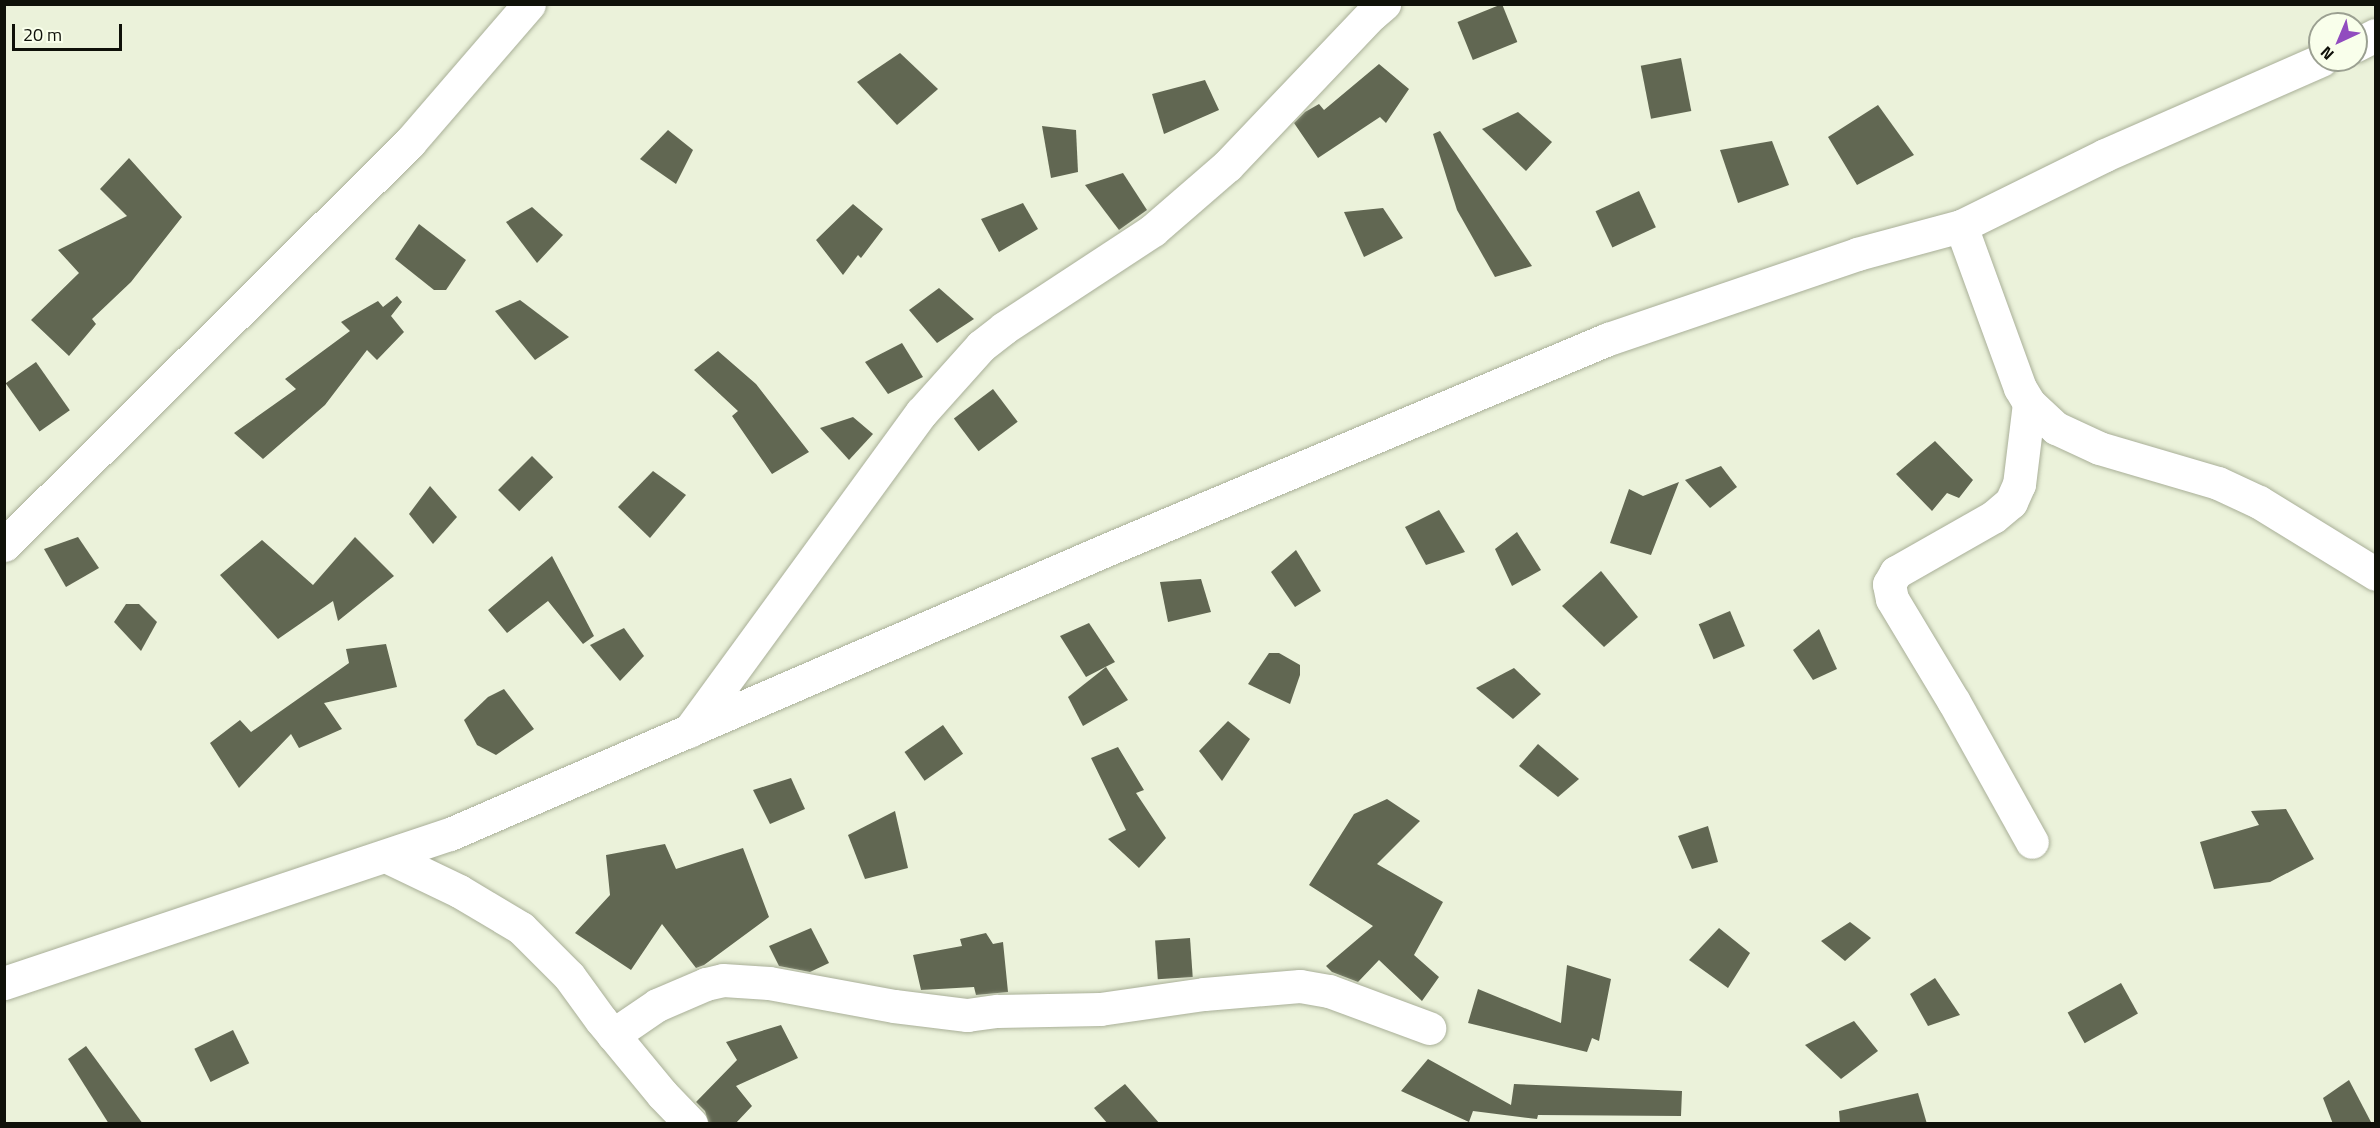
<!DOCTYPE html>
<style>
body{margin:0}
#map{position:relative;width:2380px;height:1128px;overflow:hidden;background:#ebf2da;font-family:"Titillium Web",sans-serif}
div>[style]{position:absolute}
.building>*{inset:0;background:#616752;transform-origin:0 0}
.roads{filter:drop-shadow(0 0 2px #a9af98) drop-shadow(0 0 2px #a9af98)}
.minor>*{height:33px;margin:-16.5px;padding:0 16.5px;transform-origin:16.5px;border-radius:16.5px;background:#fff}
span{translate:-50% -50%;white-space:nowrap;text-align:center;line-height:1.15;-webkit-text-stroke:4.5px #f9ffeb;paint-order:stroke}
.frame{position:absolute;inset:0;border:6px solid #0f1109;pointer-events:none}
.north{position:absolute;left:2308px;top:12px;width:60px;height:60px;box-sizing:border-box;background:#f9ffeb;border:2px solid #9ba091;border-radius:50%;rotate:224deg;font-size:16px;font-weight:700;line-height:24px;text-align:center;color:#0f1109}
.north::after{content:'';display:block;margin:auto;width:21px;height:27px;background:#914cbf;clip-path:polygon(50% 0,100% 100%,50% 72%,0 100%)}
.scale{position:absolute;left:12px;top:24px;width:110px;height:27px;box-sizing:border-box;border:3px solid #0f1109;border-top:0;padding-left:8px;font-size:18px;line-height:21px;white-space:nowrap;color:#0f1109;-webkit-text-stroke:4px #f9ffeb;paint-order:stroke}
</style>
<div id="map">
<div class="building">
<div style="left:1502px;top:4px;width:41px;height:48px;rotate:68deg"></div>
<div style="clip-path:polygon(900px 53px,938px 89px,897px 125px,857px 82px)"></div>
<div style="left:1681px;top:58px;width:54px;height:41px;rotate:79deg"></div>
<div style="clip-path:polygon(1379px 64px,1409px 89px,1386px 123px,1380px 117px,1318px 158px,1294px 123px,1305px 112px,1319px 104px,1324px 110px)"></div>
<div style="clip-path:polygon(1205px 80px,1219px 110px,1164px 134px,1152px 94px)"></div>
<div style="clip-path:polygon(1878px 105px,1914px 155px,1857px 185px,1828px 137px)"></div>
<div style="clip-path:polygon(1518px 112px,1552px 142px,1526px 171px,1482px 129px)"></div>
<div style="clip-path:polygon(1042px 126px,1076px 130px,1078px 172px,1051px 178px)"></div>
<div style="clip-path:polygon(668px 130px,693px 150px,676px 184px,640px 159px)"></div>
<div style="clip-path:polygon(1440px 131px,1532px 266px,1495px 277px,1457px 210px,1433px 134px)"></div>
<div style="clip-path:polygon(1772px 141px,1789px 185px,1738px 203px,1720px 150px)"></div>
<div style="clip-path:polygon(129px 158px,182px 217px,131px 282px,92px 319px,96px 324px,69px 356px,31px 320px,79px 273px,58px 250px,127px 216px,100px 189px)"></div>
<div style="clip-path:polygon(1123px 173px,1147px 210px,1119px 230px,1085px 185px)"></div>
<div style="left:1639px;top:191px;width:40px;height:48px;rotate:65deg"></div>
<div style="clip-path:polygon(1023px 203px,1038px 229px,999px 252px,981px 219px)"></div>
<div style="clip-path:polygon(853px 204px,883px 229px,861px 258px,858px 255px,843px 275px,816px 240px)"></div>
<div style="clip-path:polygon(532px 207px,563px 235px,537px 263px,506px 222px)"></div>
<div style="clip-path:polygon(1383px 208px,1403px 238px,1364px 257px,1344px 212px)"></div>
<div style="clip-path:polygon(419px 224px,466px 260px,446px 290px,434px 290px,395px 259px)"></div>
<div style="clip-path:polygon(939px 288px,974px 319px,937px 343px,909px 310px)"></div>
<div style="clip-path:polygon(397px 296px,402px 302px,391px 316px,404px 332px,377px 360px,367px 350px,325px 405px,263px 459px,234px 433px,296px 389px,285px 379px,350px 331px,341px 322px,378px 301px,383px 307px)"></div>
<div style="clip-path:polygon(520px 300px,569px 337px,535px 360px,495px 311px)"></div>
<div style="clip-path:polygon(902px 343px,923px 377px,888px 394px,865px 362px)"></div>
<div style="clip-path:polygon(718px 351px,756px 384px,809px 452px,772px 474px,732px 416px,738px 411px,694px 370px)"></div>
<div style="left:36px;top:362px;width:59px;height:37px;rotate:55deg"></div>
<div style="left:993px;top:389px;width:41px;height:49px;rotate:53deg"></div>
<div style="clip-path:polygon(853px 417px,873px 434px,849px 460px,820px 428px)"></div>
<div style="clip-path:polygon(1935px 441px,1973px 480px,1959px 498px,1947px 493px,1932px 511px,1896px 474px)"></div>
<div style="left:532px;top:456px;width:30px;height:48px;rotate:45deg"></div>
<div style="clip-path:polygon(1721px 466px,1737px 487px,1710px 508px,1685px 480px)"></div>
<div style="clip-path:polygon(653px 471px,686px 495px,650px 538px,618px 507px)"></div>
<div style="clip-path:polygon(1679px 482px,1651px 555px,1610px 543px,1629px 489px,1643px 496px)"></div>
<div style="clip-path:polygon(430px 486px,457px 517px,433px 544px,409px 514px)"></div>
<div style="clip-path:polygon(1439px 510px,1465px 552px,1426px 565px,1405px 527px)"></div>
<div style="clip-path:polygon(1517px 532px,1541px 570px,1512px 586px,1495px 549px)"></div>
<div style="clip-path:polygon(78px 537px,99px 568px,66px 587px,44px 549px)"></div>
<div style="clip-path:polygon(355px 537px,394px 576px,338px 621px,333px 601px,278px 639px,220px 575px,262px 540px,313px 585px)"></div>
<div style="clip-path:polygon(1296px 550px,1321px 591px,1295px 607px,1271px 572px)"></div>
<div style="clip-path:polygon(552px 556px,594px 636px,583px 644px,548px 601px,507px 633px,488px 610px)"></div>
<div style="clip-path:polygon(1601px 571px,1638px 617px,1604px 647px,1562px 606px)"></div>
<div style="clip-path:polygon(1201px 579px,1211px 612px,1168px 622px,1160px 582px)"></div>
<div style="clip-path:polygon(126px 604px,139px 604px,157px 622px,141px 651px,114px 622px)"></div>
<div style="left:1730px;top:611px;width:38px;height:34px;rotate:67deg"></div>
<div style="clip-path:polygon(1089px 623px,1115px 662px,1086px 677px,1060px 636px)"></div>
<div style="clip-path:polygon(624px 628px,644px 656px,620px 681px,590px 645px)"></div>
<div style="clip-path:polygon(1819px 629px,1837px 669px,1813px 680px,1793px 650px)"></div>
<div style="clip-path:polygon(386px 644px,397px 687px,324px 703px,342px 729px,299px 748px,291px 734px,239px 788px,210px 743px,240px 720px,251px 732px,349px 663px,346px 649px)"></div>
<div style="clip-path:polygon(1269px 653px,1279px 653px,1300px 665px,1300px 675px,1290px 704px,1248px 684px)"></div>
<div style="clip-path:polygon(1106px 667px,1128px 700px,1083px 726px,1068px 697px)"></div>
<div style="clip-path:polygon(1514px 668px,1541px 694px,1513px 719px,1476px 688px)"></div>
<div style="clip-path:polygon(504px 689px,534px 729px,496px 755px,477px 745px,464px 720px,488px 697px)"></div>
<div style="clip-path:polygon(1228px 721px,1250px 739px,1222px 781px,1199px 751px)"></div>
<div style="left:943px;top:725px;width:35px;height:47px;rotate:55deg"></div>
<div style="clip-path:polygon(1538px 744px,1579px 779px,1558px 797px,1519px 766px)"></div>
<div style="clip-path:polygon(1118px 747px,1144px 790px,1136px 793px,1166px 838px,1139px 868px,1108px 839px,1126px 830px,1091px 758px)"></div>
<div style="clip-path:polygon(791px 778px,805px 809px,770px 824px,753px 790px)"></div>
<div style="clip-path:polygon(1387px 799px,1420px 821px,1377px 864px,1443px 902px,1414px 955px,1439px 977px,1422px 1001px,1379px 960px,1358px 982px,1332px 972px,1326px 966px,1373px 926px,1309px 885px,1354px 814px)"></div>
<div style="clip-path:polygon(2286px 809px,2314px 859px,2270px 882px,2214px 889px,2200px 842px,2259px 825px,2251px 811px)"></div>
<div style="clip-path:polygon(895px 811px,908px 868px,865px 879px,848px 835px)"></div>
<div style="clip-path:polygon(1708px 826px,1718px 862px,1692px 869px,1678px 836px)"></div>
<div style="clip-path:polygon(665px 844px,676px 869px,743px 848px,769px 917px,704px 965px,696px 968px,662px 924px,631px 970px,575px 933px,610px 895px,606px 855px)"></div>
<div style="clip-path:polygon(1850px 922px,1871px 938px,1845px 961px,1821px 941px)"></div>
<div style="clip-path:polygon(811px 928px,829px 963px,810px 972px,779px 966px,769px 946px)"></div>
<div style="clip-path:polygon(1719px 928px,1750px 953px,1728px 988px,1689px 960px)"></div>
<div style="clip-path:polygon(986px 933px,993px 944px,1003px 942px,1008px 992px,976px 995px,974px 987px,921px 990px,913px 955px,962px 946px,960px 939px)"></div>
<div style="left:1190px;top:938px;width:39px;height:35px;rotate:86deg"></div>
<div style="clip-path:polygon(1567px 965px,1611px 979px,1599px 1041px,1592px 1038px,1587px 1052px,1468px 1023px,1478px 989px,1561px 1023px)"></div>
<div style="clip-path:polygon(1935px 978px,1960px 1015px,1928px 1026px,1910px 994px)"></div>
<div style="left:2121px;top:983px;width:35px;height:61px;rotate:61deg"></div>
<div style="clip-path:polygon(1854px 1021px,1878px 1051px,1841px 1079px,1805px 1045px)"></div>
<div style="clip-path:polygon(781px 1025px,798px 1058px,736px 1086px,752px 1106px,735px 1124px,709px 1124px,705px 1111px,696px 1102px,737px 1060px,726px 1042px)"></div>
<div style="left:233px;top:1030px;width:37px;height:43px;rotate:64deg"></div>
<div style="clip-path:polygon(86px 1046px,143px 1124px,109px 1124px,68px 1059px)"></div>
<div style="clip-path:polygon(1428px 1059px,1511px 1105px,1514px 1084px,1682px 1091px,1681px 1116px,1538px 1115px,1537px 1119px,1473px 1111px,1469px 1122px,1401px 1091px)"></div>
<div style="clip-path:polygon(2349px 1080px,2372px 1124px,2333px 1124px,2323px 1098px)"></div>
<div style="clip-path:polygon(1125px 1084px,1160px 1124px,1108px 1124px,1094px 1108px)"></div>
<div style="clip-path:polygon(1918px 1093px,1927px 1124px,1840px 1124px,1839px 1111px)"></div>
</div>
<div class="roads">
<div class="minor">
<div style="left:2356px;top:45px;width:22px;rotate:-27deg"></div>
<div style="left:1961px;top:226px;width:172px;rotate:70deg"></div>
<div style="left:2020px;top:388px;width:17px;rotate:59deg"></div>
<div style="left:2029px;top:403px;width:37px;rotate:43deg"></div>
<div style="left:2056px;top:428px;width:47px;rotate:24.9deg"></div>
<div style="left:2099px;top:448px;width:124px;rotate:16.4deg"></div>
<div style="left:2218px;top:483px;width:45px;rotate:24.9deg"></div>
<div style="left:2259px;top:502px;width:137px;rotate:31.6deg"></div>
<div style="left:2029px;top:403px;width:82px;rotate:97deg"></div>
<div style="left:2019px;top:484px;width:20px;rotate:114deg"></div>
<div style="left:2011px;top:502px;width:23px;rotate:140deg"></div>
<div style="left:1993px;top:517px;width:112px;rotate:150.4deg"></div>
<div style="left:1896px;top:572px;width:14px;rotate:120deg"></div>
<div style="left:1889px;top:584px;width:15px;rotate:79deg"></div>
<div style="left:1892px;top:599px;width:120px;rotate:59deg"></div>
<div style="left:1954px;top:702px;width:160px;rotate:60.9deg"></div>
<div style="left:4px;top:545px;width:572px;rotate:-44.79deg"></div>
<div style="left:410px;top:142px;width:182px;rotate:-49.2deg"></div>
<div style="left:689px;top:731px;width:394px;rotate:-53.9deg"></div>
<div style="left:921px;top:413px;width:90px;rotate:-48.2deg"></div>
<div style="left:981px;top:346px;width:29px;rotate:-38deg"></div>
<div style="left:1004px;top:328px;width:178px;rotate:-33.3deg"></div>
<div style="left:1153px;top:230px;width:98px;rotate:-40.9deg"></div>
<div style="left:1227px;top:166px;width:210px;rotate:-46.4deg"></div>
<div style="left:1372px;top:14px;width:16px;rotate:-40deg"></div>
<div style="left:386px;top:856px;width:81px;rotate:25.6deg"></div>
<div style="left:459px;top:891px;width:72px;rotate:30.8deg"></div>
<div style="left:521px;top:928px;width:68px;rotate:45deg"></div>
<div style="left:569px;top:976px;width:54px;rotate:54deg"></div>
<div style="left:601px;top:1020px;width:96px;rotate:50.5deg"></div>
<div style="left:662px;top:1094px;width:42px;rotate:46deg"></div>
<div style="left:4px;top:983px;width:470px;rotate:-18.5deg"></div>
<div style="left:450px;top:834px;width:715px;rotate:-23.41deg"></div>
<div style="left:1106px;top:550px;width:545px;rotate:-22.8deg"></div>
<div style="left:1608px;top:339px;width:263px;rotate:-18.8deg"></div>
<div style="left:1857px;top:254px;width:108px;rotate:-15.1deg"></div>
<div style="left:1961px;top:226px;width:161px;rotate:-26.2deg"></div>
<div style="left:2105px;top:155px;width:236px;rotate:-23.7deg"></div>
<div style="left:613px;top:1035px;width:53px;rotate:-34.3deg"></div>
<div style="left:657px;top:1005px;width:53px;rotate:-23.2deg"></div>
<div style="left:706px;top:984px;width:17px;rotate:-13deg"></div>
<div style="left:723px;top:980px;width:46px;rotate:3.7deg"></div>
<div style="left:769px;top:983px;width:127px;rotate:10.4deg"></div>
<div style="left:894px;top:1006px;width:74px;rotate:7deg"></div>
<div style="left:967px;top:1015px;width:30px;rotate:-8deg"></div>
<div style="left:997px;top:1011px;width:103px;rotate:-1.1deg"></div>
<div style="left:1100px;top:1009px;width:105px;rotate:-8.2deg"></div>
<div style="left:1204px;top:994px;width:96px;rotate:-4.8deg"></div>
<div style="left:1300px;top:986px;width:29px;rotate:10deg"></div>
<div style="left:1329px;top:991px;width:107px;rotate:20.3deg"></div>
</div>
</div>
<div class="frame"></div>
<div class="north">N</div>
<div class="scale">20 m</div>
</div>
